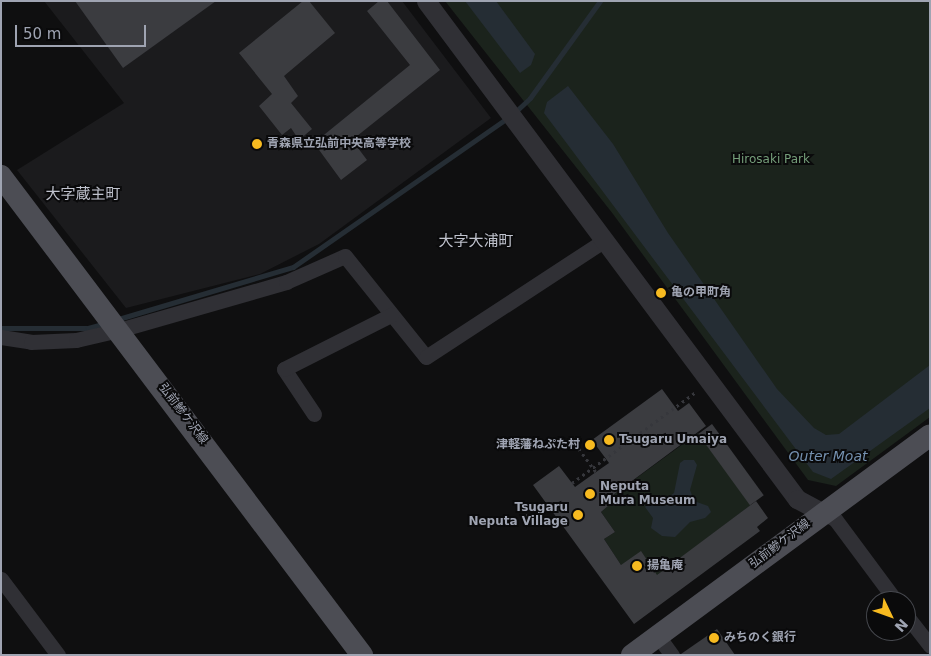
<!DOCTYPE html>
<meta charset="utf-8">
<style>
body{margin:0}
#map{position:relative;width:931px;height:656px;overflow:hidden;background:#0f0f10;font-family:"DejaVu Sans","Noto Sans JP",sans-serif}
div>[style]{position:absolute}
.built>*{inset:0;background:#1b1b1d}
.green>*{inset:0;background:#1b231c}
.water>*{inset:0;background:#252d34}
.stream>*{height:5px;margin:-2.5px;padding:0 2.5px;transform-origin:2.5px;border-radius:2.5px;background:#252d34}
.building>*{inset:0;background:#3b3c40;transform-origin:0 0}
.path>*{height:3px;margin-top:-1.5px;transform-origin:0;background:repeating-linear-gradient(90deg,#36373c 0 2.5px,transparent 0 6.5px)}
.minor>*{height:15px;margin:-7.5px;padding:0 7.5px;transform-origin:7.5px;border-radius:7.5px;background:#303035}
.tertiary>*{height:19px;margin:-9.5px;padding:0 9.5px;transform-origin:9.5px;border-radius:9.5px;background:#303035}
.primary>*{height:22px;margin:-11px;padding:0 11px;transform-origin:11px;border-radius:11px;background:#4c4d54}
.dots>*{width:14px;height:14px;translate:-50% -50%;box-sizing:border-box;border:2px solid #0a0a0b;border-radius:50%}
span{translate:-50% -50%;white-space:nowrap;text-align:center;line-height:1.15;-webkit-text-stroke:4px #0a0a0b;paint-order:stroke}
.poi-label{font-size:12px;color:#9fa4b2;font-weight:700}
.left{translate:0 -50%;text-align:left}
.right{translate:-100% -50%;text-align:right}
.park-label{font-size:12px;color:#759e7a}
.street-label{font-size:12px;color:#9fa4b2}
.water-label{font-size:14px;color:#7490af;font-style:italic}
.quarter-label{font-size:15px;color:#c0c3ce}
.frame{position:absolute;inset:0;border:2px solid #9fa4b2;pointer-events:none}
.north{position:absolute;left:866px;top:591px;width:50px;height:50px;box-sizing:border-box;background:#0a0a0b;border:1px solid #46484e;border-radius:50%;rotate:132deg;font-size:14px;font-weight:700;line-height:20px;text-align:center;color:#9fa4b2}
.north::after{content:'';display:block;margin:auto;width:18px;height:22px;background:#f7ba20;clip-path:polygon(50% 0,100% 100%,50% 72%,0 100%)}
.scale{position:absolute;left:15px;top:25px;width:131px;height:22px;box-sizing:border-box;border:2px solid #9fa4b2;border-top:0;padding-left:6px;font-size:15px;line-height:18px;white-space:nowrap;color:#9fa4b2;-webkit-text-stroke:4px #0a0a0b;paint-order:stroke}
</style>
<div id="map">
<div class="built">
<div style="clip-path:polygon(44px 1px,402px 1px,491px 118px,319px 244px,260px 274px,126px 308px,17px 170px,124px 103px)"></div>
</div>
<div class="green">
<div style="clip-path:polygon(445px 1px,930px 1px,930px 417px,836px 486px,808px 480px,613px 214px)"></div>
<div style="clip-path:polygon(698px 433px,751px 505px,654px 578px,621px 565px,604px 539px,615px 532px,601px 512px,608px 506px,605px 501px)"></div>
</div>
<div class="water">
<div style="clip-path:polygon(465px 1px,496px 1px,535px 54px,531px 65px,520px 73px)"></div>
<div style="clip-path:polygon(568px 86px,613px 144px,668px 233px,777px 389px,814px 428px,826px 435px,839px 434px,930px 365px,930px 408px,831px 479px,813px 472px,544px 113px,547px 102px)"></div>
<div style="clip-path:polygon(684px 460px,694px 460px,697px 465px,690px 490px,694px 501px,708px 506px,711px 512px,705px 518px,690px 522px,675px 537px,662px 536px,651px 528px,653px 518px,645px 507px,652px 498px,666px 499px,674px 493px,680px 463px)"></div>
</div>
<div class="stream">
<div style="left:514px;top:113px;width:22px;rotate:-43deg"></div>
<div style="left:530px;top:98px;width:120px;rotate:-54.2deg"></div>
<div style="left:115px;top:320px;width:186px;rotate:-16.6deg"></div>
<div style="left:293px;top:267px;width:261px;rotate:-34.8deg"></div>
<div style="left:1px;top:328px;width:87px"></div>
<div style="left:88px;top:328px;width:18px;rotate:-16deg"></div>
</div>
<div class="building">
<div style="clip-path:polygon(75px 1px,216px 1px,123px 68px)"></div>
<div style="clip-path:polygon(303px 1px,309px 1px,335px 33px,284px 76px,298px 96px,291px 103px,312px 129px,299px 140px,291px 128px,282px 135px,259px 106px,272px 94px,239px 53px)"></div>
<div style="clip-path:polygon(379px 1px,387px 1px,440px 70px,352px 140px,367px 160px,341px 180px,314px 143px,410px 65px,367px 11px)"></div>
<div style="clip-path:polygon(662px 389px,678px 411px,689px 403px,706px 426px,605px 501px,608px 506px,601px 512px,615px 532px,604px 539px,621px 565px,641px 551px,657px 575px,756px 501px,768px 518px,757px 527px,760px 531px,634px 624px,533px 485px,559px 466px,575px 487px,596px 472px,609px 463px,592px 440px)"></div>
<div style="left:712px;top:424px;width:88px;height:17px;rotate:54deg"></div>
<div style="clip-path:polygon(717px 629px,735px 655px,681px 655px,681px 654px)"></div>
</div>
<div class="path">
<div style="left:571px;top:438px;width:42px;rotate:53.7deg"></div>
<div style="left:572px;top:483px;width:154px;rotate:-36.3deg"></div>
<div style="left:526px;top:516px;width:24px;rotate:-36deg"></div>
</div>
<div class="minor">
<div style="left:1px;top:337px;width:30px;rotate:9deg"></div>
<div style="left:31px;top:342px;width:45px;rotate:-2.5deg"></div>
<div style="left:76px;top:340px;width:44px;rotate:-13.1deg"></div>
<div style="left:119px;top:330px;width:174px;rotate:-16deg"></div>
<div style="left:286px;top:282px;width:64px;rotate:-23.8deg"></div>
<div style="left:345px;top:256px;width:129px;rotate:51.3deg"></div>
<div style="left:426px;top:357px;width:212px;rotate:-33.2deg"></div>
<div style="left:314px;top:414px;width:54px;rotate:-123.7deg"></div>
<div style="left:284px;top:369px;width:120px;rotate:-26.8deg"></div>
<div style="left:823px;top:513px;width:13px;rotate:27deg"></div>
<div style="left:835px;top:519px;width:102px;rotate:53.4deg"></div>
<div style="left:1px;top:579px;width:95px;rotate:53.1deg"></div>
<div style="left:906px;top:615px;width:39px;rotate:52deg"></div>
<div style="left:658px;top:636px;width:24px;rotate:54deg"></div>
</div>
<div class="tertiary">
<div style="left:426px;top:1px;width:621px;rotate:53.31deg"></div>
<div style="left:797px;top:499px;width:30px;rotate:28deg"></div>
</div>
<div class="primary">
<div style="left:1px;top:176px;width:600px;rotate:53deg"></div>
<div style="left:632px;top:655px;width:370px;rotate:-36.4deg"></div>
</div>
<div class="dots">
<div style="left:257px;top:144px;background:#f7ba20"></div>
<div style="left:661px;top:293px;background:#f7ba20"></div>
<div style="left:609px;top:440px;background:#f7ba20"></div>
<div style="left:590px;top:445px;background:#f7ba20"></div>
<div style="left:590px;top:494px;background:#f7ba20"></div>
<div style="left:578px;top:515px;background:#f7ba20"></div>
<div style="left:637px;top:566px;background:#f7ba20"></div>
<div style="left:714px;top:638px;background:#f7ba20"></div>
</div>
<div class="poi-label">
<span class="left" style="left:267px;top:144px">青森県立弘前中央高等学校</span>
<span class="left" style="left:671px;top:293px">亀の甲町角</span>
<span class="left" style="left:619px;top:440px">Tsugaru Umaiya</span>
<span class="right" style="left:580px;top:445px">津軽藩ねぷた村</span>
<span class="left" style="left:600px;top:494px">Neputa<br>Mura Museum</span>
<span class="right" style="left:568px;top:515px">Tsugaru<br>Neputa Village</span>
<span class="left" style="left:647px;top:566px">揚亀庵</span>
<span class="left" style="left:724px;top:638px">みちのく銀行</span>
</div>
<div class="park-label">
<span style="left:771px;top:160px">Hirosaki Park</span>
</div>
<div class="street-label">
<span style="left:183px;top:414px;rotate:53deg">弘前鰺ケ沢線</span>
<span style="left:780px;top:544px;rotate:-37deg">弘前鰺ケ沢線</span>
</div>
<div class="water-label">
<span style="left:828px;top:456px">Outer Moat</span>
</div>
<div class="quarter-label">
<span style="left:83px;top:195px">大字蔵主町</span>
<span style="left:476px;top:242px">大字大浦町</span>
</div>
<div class="frame"></div>
<div class="north">N</div>
<div class="scale">50 m</div>
</div>
